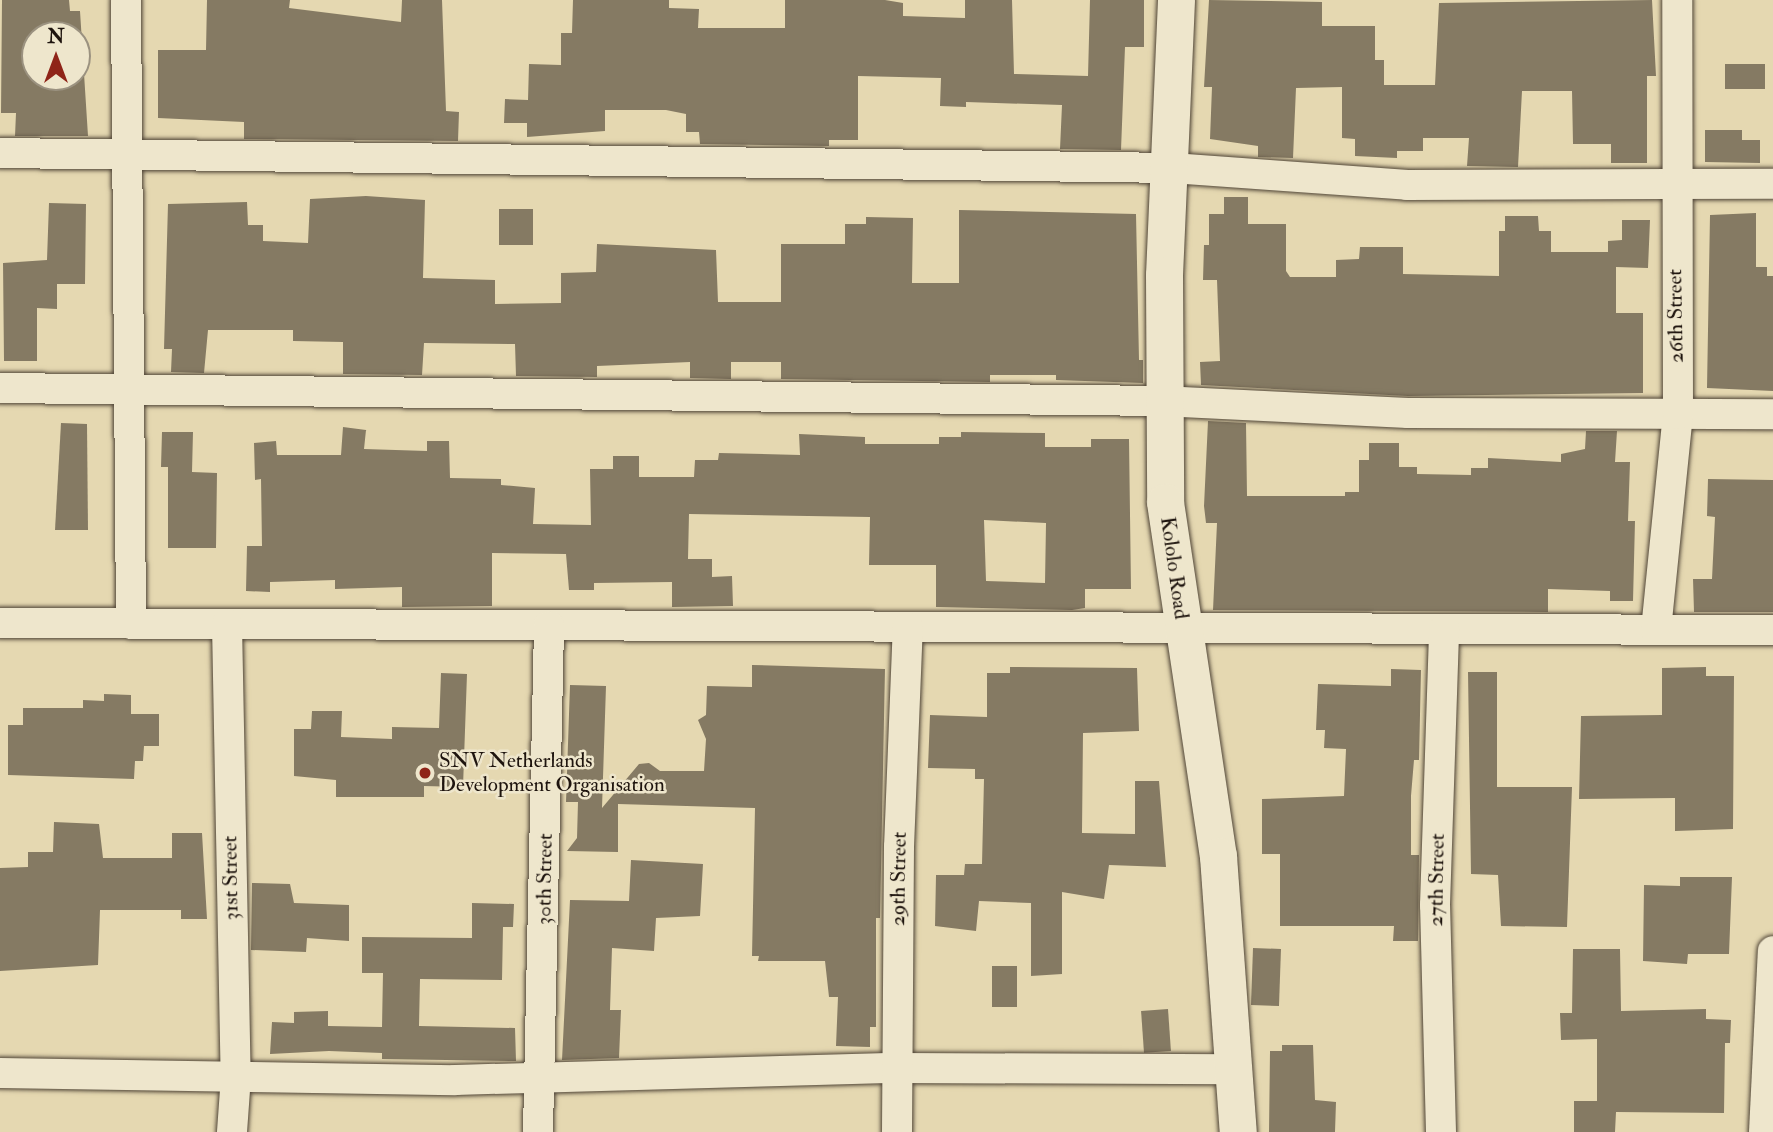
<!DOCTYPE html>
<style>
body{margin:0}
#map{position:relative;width:1773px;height:1132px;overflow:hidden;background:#e5d8b1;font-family:"IM FELL Double Pica",serif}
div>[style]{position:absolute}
.building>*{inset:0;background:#857a63;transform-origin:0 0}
.roads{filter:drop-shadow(0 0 2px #504537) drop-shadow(0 0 2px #504537)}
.minor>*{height:30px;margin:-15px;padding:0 15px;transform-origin:15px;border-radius:15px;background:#eee6cc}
.tertiary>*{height:37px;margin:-18.5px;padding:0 18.5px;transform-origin:18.5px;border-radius:18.5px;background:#eee6cc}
.dots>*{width:19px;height:19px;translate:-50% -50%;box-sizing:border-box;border:4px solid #eee6cc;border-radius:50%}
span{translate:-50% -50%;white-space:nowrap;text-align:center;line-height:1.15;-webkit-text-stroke:5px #eee6cc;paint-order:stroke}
.street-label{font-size:21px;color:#1e140e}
.poi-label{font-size:21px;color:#1e140e}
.left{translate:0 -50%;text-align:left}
.north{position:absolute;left:21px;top:21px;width:70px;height:70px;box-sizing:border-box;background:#eee6cc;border:2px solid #9b9280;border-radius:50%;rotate:0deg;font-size:19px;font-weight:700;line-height:28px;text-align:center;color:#1e140e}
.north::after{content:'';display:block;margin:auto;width:24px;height:32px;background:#8f2418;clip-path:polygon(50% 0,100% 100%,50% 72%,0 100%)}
</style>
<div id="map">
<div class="building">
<div style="clip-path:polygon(evenodd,2px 0,69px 0,70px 11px,80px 11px,88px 136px,15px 136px,16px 113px,1px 113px,2px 0,35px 35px,77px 35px,77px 77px,35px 77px,35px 35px)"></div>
<div style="clip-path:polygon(207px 0,290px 0,289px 8px,401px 22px,402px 0,442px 0,446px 111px,459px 112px,458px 141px,244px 139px,244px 122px,158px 118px,158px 50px,206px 50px)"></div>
<div style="clip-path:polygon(573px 0,669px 0,669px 8px,699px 9px,698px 28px,785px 28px,785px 0,885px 0,903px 3px,903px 16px,965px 18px,965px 0,1012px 0,1014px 74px,1088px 76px,1090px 0,1144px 0,1144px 47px,1125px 47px,1121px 150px,1060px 149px,1062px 105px,966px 102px,966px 107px,940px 106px,941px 78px,858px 76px,858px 140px,829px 140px,829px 146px,700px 144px,699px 132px,686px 132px,686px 114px,666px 110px,605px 110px,605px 131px,527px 137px,527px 123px,504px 123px,505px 99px,528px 100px,529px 64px,561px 65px,561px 33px,572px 33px)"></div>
<div style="clip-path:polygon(1209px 0,1322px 2px,1322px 26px,1375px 26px,1375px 60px,1384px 60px,1384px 85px,1435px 85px,1439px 3px,1652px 0,1656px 76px,1647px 76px,1647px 163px,1611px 163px,1611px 144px,1573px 144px,1572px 91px,1522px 91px,1518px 167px,1467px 166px,1469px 138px,1423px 138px,1423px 151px,1397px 151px,1397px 158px,1355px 156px,1355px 139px,1342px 138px,1342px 87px,1296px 88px,1293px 158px,1258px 157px,1258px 146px,1210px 139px,1212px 87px,1204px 87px)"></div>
<div style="left:1725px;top:64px;width:40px;height:25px"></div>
<div style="clip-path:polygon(1705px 130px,1742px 130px,1742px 140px,1760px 140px,1760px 163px,1705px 162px)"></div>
<div style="clip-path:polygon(366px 196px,425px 200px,423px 278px,495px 280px,495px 304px,561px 303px,561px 273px,596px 272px,597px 244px,716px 250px,718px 302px,781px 302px,781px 244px,845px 244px,845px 224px,866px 224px,866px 217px,913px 218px,912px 283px,959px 283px,959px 210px,1136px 214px,1139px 360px,1143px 360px,1143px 383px,1056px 380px,1056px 375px,990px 375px,990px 382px,781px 379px,781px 362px,731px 362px,731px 379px,690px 378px,690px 362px,597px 366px,597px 377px,516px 376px,515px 344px,424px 343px,422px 375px,343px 374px,343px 342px,293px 341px,293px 330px,208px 330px,204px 373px,171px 372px,172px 349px,164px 349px,168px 204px,247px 202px,248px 225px,263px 225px,263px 241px,308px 243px,310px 199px)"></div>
<div style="clip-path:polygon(1224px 197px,1248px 197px,1248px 224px,1286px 224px,1286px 271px,1290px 277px,1336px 277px,1336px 260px,1359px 259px,1360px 247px,1403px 247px,1403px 274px,1499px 276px,1499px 231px,1505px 231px,1505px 216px,1538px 216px,1539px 231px,1551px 231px,1551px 252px,1608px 252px,1608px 241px,1622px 240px,1622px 220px,1650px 220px,1648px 268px,1616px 267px,1616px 313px,1643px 313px,1643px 393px,1408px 396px,1201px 385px,1200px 362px,1220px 361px,1217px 280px,1203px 280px,1204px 245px,1209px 245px,1209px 214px,1224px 214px)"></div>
<div style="clip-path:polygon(49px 203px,86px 204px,85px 284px,57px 284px,57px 309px,37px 308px,37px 361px,4px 361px,3px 263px,47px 260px)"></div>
<div style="left:499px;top:209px;width:34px;height:36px"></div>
<div style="clip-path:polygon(1756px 213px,1756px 267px,1767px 267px,1767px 276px,1773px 276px,1773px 391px,1707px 388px,1710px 215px)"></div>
<div style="clip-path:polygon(1208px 421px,1246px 423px,1247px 496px,1345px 496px,1345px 492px,1359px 492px,1359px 460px,1369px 460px,1369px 443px,1399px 443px,1399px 467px,1417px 467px,1417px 474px,1471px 475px,1471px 468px,1488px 468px,1488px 458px,1561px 462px,1561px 454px,1585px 449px,1586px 431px,1617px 431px,1615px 462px,1630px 462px,1628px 521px,1635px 521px,1633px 601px,1610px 601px,1610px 591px,1548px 589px,1548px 612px,1213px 610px,1217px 523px,1206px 523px,1204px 506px)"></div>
<div style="clip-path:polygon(61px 423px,87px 424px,88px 530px,55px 530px)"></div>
<div style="clip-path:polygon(evenodd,343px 427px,366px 430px,364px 449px,427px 451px,427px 441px,449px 441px,450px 478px,501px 479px,501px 485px,535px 488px,533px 524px,591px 525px,590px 469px,613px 469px,613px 456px,639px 456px,639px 477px,694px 477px,695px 460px,718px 460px,719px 453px,800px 455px,799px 434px,865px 437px,865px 444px,939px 444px,939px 437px,961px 437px,961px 432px,1045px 433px,1045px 447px,1091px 447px,1091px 439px,1129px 439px,1131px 589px,1085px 589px,1085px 608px,1072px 610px,936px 607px,936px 565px,869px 565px,870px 517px,689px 514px,688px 559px,712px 559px,712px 577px,732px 576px,733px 606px,672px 607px,672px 582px,594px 583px,594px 590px,569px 590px,566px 554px,492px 553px,492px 606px,402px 607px,402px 587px,335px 589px,335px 580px,270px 582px,270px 592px,246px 591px,247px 546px,262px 546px,261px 479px,255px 480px,254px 443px,276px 441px,277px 455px,341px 455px,343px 427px,984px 520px,1046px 523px,1045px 583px,986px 581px,984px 520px)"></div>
<div style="clip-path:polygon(162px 432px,193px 432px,192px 472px,217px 473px,216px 548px,168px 548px,168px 467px,161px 467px)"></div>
<div style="clip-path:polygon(1708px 479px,1773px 480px,1773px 612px,1694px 612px,1693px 579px,1712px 579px,1715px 517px,1707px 516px)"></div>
<div style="clip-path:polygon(752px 665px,885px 669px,880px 918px,876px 918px,876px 1027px,870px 1027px,870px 1047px,836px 1046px,838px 997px,829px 997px,825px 961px,758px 961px,759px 956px,752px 956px,755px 808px,618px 804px,618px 852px,567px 851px,577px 838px,578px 802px,566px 802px,570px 685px,606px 686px,602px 808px,639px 764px,649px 763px,660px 771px,704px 771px,706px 739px,698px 720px,706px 715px,707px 686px,752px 687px)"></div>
<div style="clip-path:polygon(1010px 667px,1137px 668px,1139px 731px,1083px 733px,1082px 833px,1135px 834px,1135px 781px,1159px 781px,1166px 867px,1109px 865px,1104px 899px,1062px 892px,1062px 974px,1031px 976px,1031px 903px,979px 901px,976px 931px,935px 926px,936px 875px,964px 875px,965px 864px,982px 864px,984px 779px,975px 779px,975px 769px,928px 768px,930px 715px,987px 717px,987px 673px,1010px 673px)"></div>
<div style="clip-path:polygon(1706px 667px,1706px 676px,1734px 676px,1733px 829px,1675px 831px,1675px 798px,1579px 799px,1581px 716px,1662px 715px,1662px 668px)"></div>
<div style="clip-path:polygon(1391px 669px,1421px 670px,1419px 760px,1414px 760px,1411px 796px,1411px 855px,1419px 855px,1418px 941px,1393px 941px,1394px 926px,1280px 926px,1280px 854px,1262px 854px,1262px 799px,1344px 796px,1346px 749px,1324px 748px,1325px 730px,1316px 730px,1318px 684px,1391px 686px)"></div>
<div style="clip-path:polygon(1468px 672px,1497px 672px,1497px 787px,1572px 787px,1567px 927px,1501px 926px,1498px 875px,1471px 874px)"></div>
<div style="clip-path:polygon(441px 673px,467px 674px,463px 787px,424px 786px,424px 797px,336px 797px,336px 780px,294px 776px,294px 729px,311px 729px,312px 711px,342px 711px,341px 737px,392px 739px,392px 727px,439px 728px)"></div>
<div style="clip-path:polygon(104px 694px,131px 695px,131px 714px,159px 714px,159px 746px,144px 746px,143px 761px,135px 761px,134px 779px,8px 775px,8px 725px,23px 725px,23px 708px,83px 708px,83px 700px,104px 701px)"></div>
<div style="clip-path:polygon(54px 822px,99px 824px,103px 858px,172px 858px,172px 833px,202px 833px,207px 919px,181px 919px,181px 910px,100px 910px,98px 965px,0 971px,0 868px,28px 867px,28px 852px,53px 852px)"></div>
<div style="clip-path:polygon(631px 860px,703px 864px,700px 916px,656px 918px,654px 951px,612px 948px,610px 1010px,621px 1010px,619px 1058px,562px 1060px,570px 900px,629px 901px)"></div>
<div style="clip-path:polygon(1680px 877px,1732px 877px,1729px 954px,1688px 954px,1687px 964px,1643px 961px,1644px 885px,1680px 886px)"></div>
<div style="clip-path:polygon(252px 883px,290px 884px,294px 903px,349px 905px,349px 941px,307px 938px,306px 952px,251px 950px)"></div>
<div style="clip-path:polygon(472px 903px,514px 904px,513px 927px,503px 927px,502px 980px,420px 979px,419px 1026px,515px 1028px,516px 1061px,382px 1059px,382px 1053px,329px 1051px,270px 1054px,272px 1022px,294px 1023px,294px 1012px,328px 1011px,328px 1026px,382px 1027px,383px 973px,362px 973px,362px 937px,472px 938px)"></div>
<div style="left:1253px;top:948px;width:28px;height:57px;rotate:2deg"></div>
<div style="clip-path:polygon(1573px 949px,1620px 949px,1621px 1011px,1706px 1009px,1706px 1019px,1731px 1020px,1730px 1043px,1725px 1043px,1724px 1113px,1616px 1112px,1615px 1132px,1574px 1132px,1574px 1101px,1597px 1101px,1597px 1039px,1561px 1040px,1560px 1013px,1572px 1013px)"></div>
<div style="left:1017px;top:966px;width:41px;height:25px;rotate:90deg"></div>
<div style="left:1168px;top:1009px;width:42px;height:27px;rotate:86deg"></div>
<div style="clip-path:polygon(1282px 1045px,1313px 1045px,1315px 1100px,1336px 1102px,1335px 1132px,1269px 1132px,1270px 1051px,1282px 1051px)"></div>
</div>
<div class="roads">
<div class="minor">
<div style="left:126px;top:0;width:624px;rotate:89.54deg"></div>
<div style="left:0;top:153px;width:1172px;rotate:0.73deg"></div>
<div style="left:1172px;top:168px;width:236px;rotate:4.1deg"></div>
<div style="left:1407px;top:185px;width:366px;rotate:-0.2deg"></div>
<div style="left:0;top:388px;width:1161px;rotate:0.64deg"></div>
<div style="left:1161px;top:401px;width:247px;rotate:2.8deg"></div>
<div style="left:1408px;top:413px;width:365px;rotate:0.2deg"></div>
<div style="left:0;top:623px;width:1773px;rotate:0.23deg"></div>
<div style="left:227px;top:624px;width:452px;rotate:88.9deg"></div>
<div style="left:236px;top:1076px;width:56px;rotate:94.1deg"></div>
<div style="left:1656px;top:630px;width:217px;rotate:-84.2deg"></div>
<div style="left:1678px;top:414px;width:414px;rotate:-90.1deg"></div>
<div style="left:0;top:1073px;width:455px;rotate:0.9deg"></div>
<div style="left:455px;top:1080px;width:442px;rotate:-1.6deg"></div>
<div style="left:897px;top:1068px;width:337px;rotate:0.2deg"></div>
<div style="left:538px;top:1132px;width:506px;rotate:-88.75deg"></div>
<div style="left:897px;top:1132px;width:285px;rotate:-89.6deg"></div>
<div style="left:899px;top:847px;width:220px;rotate:-87.7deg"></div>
<div style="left:1441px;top:1132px;width:227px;rotate:-91.5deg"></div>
<div style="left:1435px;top:905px;width:276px;rotate:-88.1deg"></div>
<div style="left:1764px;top:1132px;width:181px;rotate:-87.2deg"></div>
</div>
<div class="tertiary">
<div style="left:1176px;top:0;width:275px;rotate:92.5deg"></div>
<div style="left:1164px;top:275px;width:227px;rotate:89.7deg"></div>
<div style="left:1165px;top:502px;width:358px;rotate:81.5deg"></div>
<div style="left:1218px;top:856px;width:277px;rotate:85.9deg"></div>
</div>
</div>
<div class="dots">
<div style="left:425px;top:773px;background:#8f2418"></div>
</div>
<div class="street-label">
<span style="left:1676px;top:316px;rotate:-91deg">26th Street</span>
<span style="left:1174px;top:568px;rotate:82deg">Kololo Road</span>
<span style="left:231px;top:878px;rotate:-91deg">31st Street</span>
<span style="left:545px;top:879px;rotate:-89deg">30th Street</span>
<span style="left:899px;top:879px;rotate:-89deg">29th Street</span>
<span style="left:1437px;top:880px;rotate:-89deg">27th Street</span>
</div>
<div class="poi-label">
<span class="left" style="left:439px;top:773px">SNV Netherlands<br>Development Organisation</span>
</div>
<div class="north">N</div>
</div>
